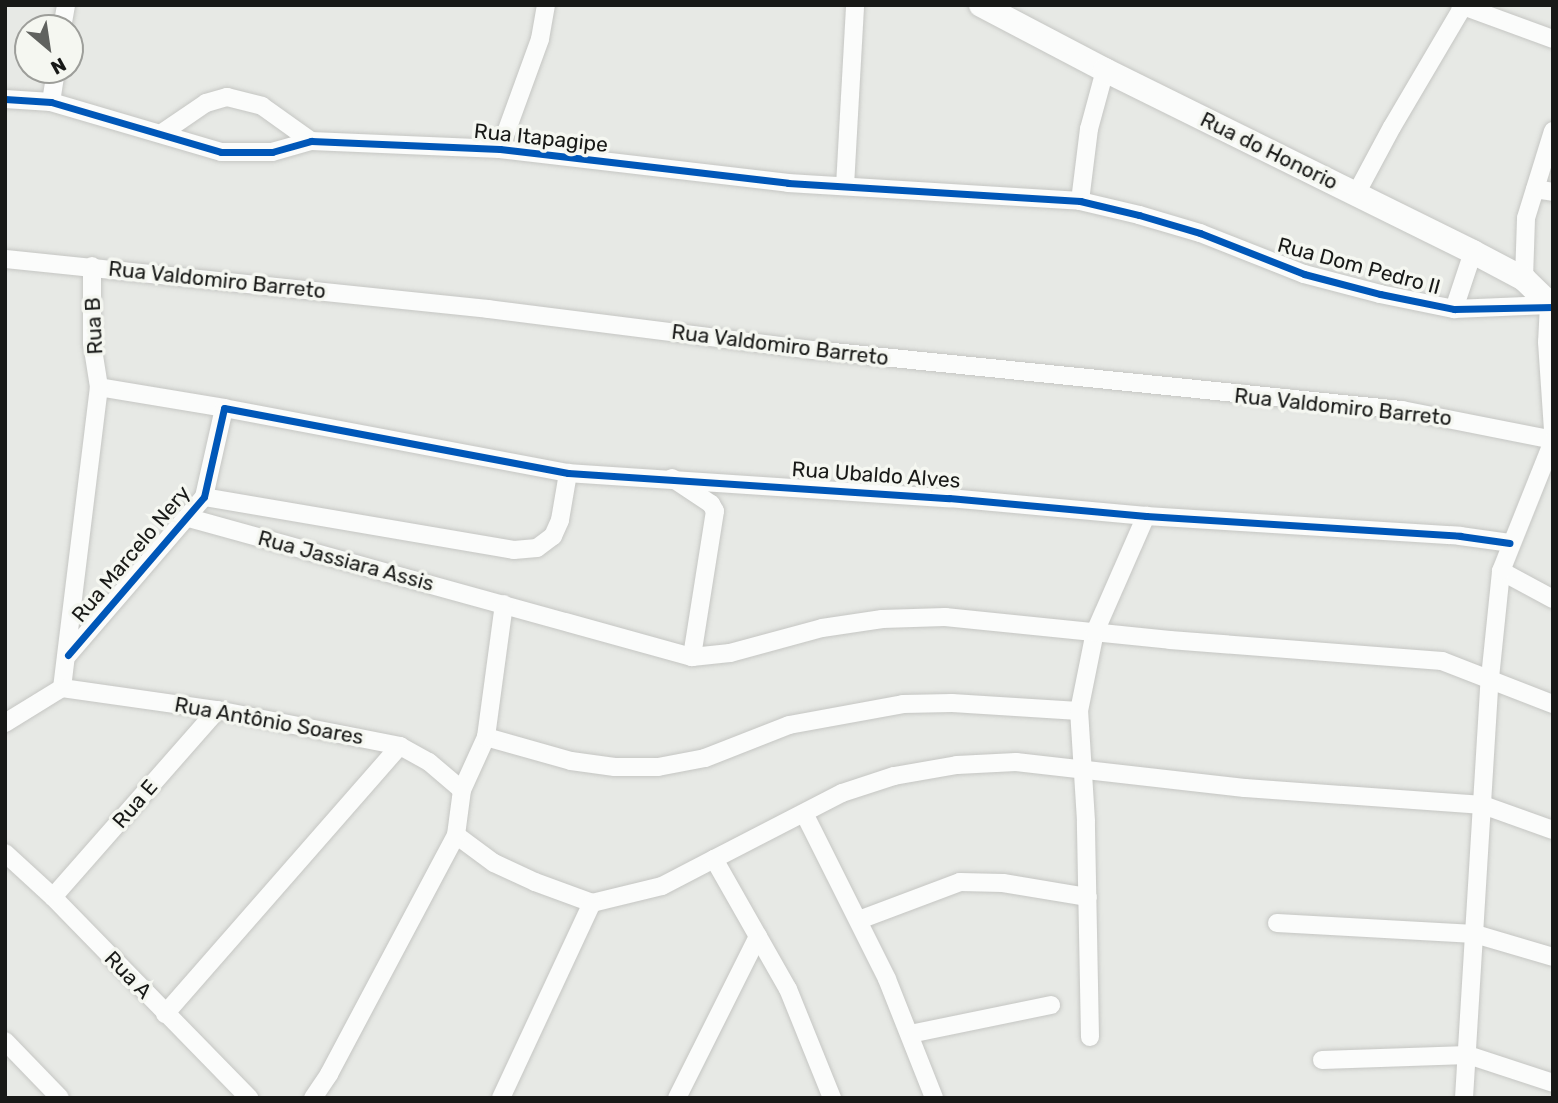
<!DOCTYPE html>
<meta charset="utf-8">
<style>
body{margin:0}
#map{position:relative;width:1558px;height:1103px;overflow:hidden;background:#e7e9e5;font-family:Rubik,sans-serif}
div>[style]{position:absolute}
.roads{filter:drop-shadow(0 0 2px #c5c6c3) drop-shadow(0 0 2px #c5c6c3)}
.street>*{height:18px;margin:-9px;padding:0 9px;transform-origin:9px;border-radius:9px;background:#fbfcfb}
.secondary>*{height:24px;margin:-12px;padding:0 12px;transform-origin:12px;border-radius:12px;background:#fbfcfb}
.cycleway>*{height:7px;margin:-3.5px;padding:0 3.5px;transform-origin:3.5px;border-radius:3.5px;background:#0057b8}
span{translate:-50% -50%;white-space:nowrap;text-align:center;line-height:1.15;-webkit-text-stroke:7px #f5f7f1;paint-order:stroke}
.street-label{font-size:21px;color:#181917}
.frame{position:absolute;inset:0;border:7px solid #181917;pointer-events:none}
.north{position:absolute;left:14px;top:14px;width:70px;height:70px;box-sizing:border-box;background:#f5f7f1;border:2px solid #9d9e9a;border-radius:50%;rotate:151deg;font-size:19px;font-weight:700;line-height:28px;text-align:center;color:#181917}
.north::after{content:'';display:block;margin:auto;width:24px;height:32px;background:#60625f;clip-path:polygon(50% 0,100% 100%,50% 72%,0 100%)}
</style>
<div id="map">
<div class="roads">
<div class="street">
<div style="left:1460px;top:5px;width:99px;rotate:20.1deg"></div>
<div style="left:62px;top:28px;width:23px;rotate:-80deg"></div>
<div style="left:5px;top:99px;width:46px;rotate:3.7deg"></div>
<div style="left:51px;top:102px;width:177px;rotate:16.4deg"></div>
<div style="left:221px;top:152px;width:51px"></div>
<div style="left:272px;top:152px;width:41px;rotate:-15.8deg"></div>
<div style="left:311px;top:141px;width:189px;rotate:2.4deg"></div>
<div style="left:500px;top:149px;width:290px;rotate:6.7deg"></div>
<div style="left:788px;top:183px;width:293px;rotate:3.5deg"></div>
<div style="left:1080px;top:201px;width:61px;rotate:13.3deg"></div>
<div style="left:1139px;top:215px;width:64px;rotate:16.4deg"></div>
<div style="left:1200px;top:233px;width:112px;rotate:21.5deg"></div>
<div style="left:1304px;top:274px;width:79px;rotate:14.7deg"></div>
<div style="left:1380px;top:294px;width:76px;rotate:11.5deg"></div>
<div style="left:1454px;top:309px;width:95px;rotate:-2.4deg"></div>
<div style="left:1549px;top:305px;width:37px;rotate:93deg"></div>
<div style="left:1547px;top:342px;width:87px;rotate:86.1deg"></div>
<div style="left:51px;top:102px;width:32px;rotate:-81deg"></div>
<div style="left:162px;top:133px;width:53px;rotate:-34.3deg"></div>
<div style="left:206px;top:103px;width:22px;rotate:-16deg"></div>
<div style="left:227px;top:97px;width:36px;rotate:14deg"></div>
<div style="left:262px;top:106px;width:60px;rotate:35.5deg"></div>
<div style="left:500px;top:149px;width:117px;rotate:-70deg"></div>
<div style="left:540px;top:39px;width:35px;rotate:-80deg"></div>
<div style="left:845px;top:186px;width:181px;rotate:-86.8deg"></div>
<div style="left:1535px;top:189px;width:18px;rotate:9deg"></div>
<div style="left:1356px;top:194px;width:76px;rotate:-61.8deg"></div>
<div style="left:1392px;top:127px;width:142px;rotate:-59.5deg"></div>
<div style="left:1080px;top:201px;width:73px;rotate:-82.9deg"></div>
<div style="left:1089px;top:129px;width:61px;rotate:-74.8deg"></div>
<div style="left:5px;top:259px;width:486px;rotate:5.9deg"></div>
<div style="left:488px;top:309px;width:329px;rotate:7.2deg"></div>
<div style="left:814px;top:350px;width:591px;rotate:5.83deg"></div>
<div style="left:1402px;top:410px;width:154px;rotate:11.2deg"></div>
<div style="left:1524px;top:279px;width:61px;rotate:-88.1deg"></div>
<div style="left:1526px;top:218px;width:91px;rotate:-72.8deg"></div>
<div style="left:1454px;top:309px;width:60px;rotate:-71.6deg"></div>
<div style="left:99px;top:387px;width:127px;rotate:9.5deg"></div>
<div style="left:672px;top:478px;width:47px;rotate:33.7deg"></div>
<div style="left:711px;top:504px;width:8px;rotate:60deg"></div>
<div style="left:715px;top:511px;width:148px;rotate:99deg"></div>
<div style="left:204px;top:497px;width:314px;rotate:9.7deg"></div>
<div style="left:514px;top:550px;width:23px;rotate:-5deg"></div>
<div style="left:537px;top:548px;width:20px;rotate:-37deg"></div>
<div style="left:553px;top:536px;width:17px;rotate:-66deg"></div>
<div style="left:560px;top:520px;width:48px;rotate:-80.3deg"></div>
<div style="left:189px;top:518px;width:522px;rotate:15.45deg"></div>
<div style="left:692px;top:657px;width:38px;rotate:-6deg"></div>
<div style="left:730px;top:653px;width:95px;rotate:-15.2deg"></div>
<div style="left:822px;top:628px;width:61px;rotate:-8.5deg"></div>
<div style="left:882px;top:619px;width:63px;rotate:-1.8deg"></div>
<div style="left:945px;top:617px;width:226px;rotate:5.8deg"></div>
<div style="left:1170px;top:640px;width:273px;rotate:4.4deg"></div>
<div style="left:1442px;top:661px;width:119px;rotate:21.2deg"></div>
<div style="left:1501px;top:571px;width:59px;rotate:28.3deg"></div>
<div style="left:68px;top:655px;width:208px;rotate:-49.3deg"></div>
<div style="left:204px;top:497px;width:91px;rotate:-77.3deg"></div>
<div style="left:224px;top:408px;width:350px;rotate:10.7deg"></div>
<div style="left:568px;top:473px;width:382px;rotate:3.8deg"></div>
<div style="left:949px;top:498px;width:198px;rotate:5.2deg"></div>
<div style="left:1146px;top:516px;width:315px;rotate:3.6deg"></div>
<div style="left:1460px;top:536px;width:50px;rotate:8deg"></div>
<div style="left:62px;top:688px;width:303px;rotate:-83deg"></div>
<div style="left:99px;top:387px;width:45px;rotate:-99deg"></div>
<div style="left:92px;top:343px;width:77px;rotate:-90deg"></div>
<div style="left:62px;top:688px;width:157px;rotate:8.1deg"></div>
<div style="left:217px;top:710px;width:187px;rotate:11.1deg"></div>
<div style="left:400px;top:746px;width:33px;rotate:29deg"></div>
<div style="left:429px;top:762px;width:43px;rotate:40.3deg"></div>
<div style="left:5px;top:723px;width:67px;rotate:-31.6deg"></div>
<div style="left:486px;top:737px;width:88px;rotate:15.8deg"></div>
<div style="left:571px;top:761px;width:44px;rotate:7.8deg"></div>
<div style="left:615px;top:767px;width:43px"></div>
<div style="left:658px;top:767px;width:48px;rotate:-10.8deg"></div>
<div style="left:705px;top:758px;width:90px;rotate:-21.4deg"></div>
<div style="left:789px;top:725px;width:116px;rotate:-10.4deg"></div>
<div style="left:903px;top:704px;width:49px;rotate:-1.2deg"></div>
<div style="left:952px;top:703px;width:127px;rotate:3.6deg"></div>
<div style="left:805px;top:815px;width:183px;rotate:63.4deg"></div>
<div style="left:887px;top:979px;width:128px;rotate:68.4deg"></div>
<div style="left:456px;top:835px;width:47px;rotate:36.4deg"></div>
<div style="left:494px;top:863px;width:45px;rotate:24.9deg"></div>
<div style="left:535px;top:882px;width:61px;rotate:20.2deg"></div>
<div style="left:592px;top:903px;width:72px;rotate:-13.7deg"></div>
<div style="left:662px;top:886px;width:59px;rotate:-27.4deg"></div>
<div style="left:714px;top:859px;width:150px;rotate:60.4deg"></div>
<div style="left:788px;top:989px;width:118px;rotate:68deg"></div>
<div style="left:5px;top:853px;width:65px;rotate:42.5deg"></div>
<div style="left:53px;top:897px;width:281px;rotate:45.7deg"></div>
<div style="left:714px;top:859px;width:144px;rotate:-27.3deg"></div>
<div style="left:842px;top:793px;width:55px;rotate:-18.1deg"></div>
<div style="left:894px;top:776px;width:64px;rotate:-9.9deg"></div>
<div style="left:957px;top:765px;width:59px;rotate:-2.9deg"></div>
<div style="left:1016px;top:762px;width:230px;rotate:6.5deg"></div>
<div style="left:1245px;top:788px;width:239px;rotate:4.1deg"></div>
<div style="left:1483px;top:805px;width:74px;rotate:19.7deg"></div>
<div style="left:53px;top:897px;width:249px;rotate:-48.7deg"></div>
<div style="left:859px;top:920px;width:108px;rotate:-20.6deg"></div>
<div style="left:960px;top:882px;width:43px;rotate:1.3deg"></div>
<div style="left:1003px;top:883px;width:86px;rotate:9.4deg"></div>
<div style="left:1277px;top:923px;width:198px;rotate:3.2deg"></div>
<div style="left:1475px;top:934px;width:81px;rotate:16.4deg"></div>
<div style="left:165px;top:1014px;width:356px;rotate:-48.8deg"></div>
<div style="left:910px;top:1034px;width:144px;rotate:-11.6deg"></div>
<div style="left:1090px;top:1037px;width:216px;rotate:-91.1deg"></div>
<div style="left:1086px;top:821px;width:110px;rotate:-93.6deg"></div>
<div style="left:1079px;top:711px;width:81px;rotate:-78.6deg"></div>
<div style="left:1095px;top:632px;width:127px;rotate:-66.3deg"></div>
<div style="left:5px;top:1041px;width:79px;rotate:46deg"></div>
<div style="left:1322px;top:1060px;width:146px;rotate:-2deg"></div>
<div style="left:1468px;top:1055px;width:89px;rotate:18.2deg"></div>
<div style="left:313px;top:1098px;width:29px;rotate:-56deg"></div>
<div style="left:329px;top:1074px;width:271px;rotate:-62deg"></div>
<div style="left:456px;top:835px;width:45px;rotate:-82.4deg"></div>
<div style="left:462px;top:790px;width:58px;rotate:-65.6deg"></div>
<div style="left:486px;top:737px;width:134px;rotate:-82.3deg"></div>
<div style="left:501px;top:1098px;width:215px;rotate:-65deg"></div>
<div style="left:677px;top:1098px;width:181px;rotate:-63.4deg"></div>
<div style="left:1464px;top:1098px;width:421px;rotate:-86.5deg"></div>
<div style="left:1490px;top:678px;width:108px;rotate:-84.1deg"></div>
<div style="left:1501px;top:571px;width:140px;rotate:-68.2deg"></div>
</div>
<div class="secondary">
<div style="left:981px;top:5px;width:140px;rotate:27.7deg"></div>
<div style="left:1105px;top:70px;width:411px;rotate:26.3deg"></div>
<div style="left:1473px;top:252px;width:58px;rotate:27.9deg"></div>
<div style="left:1524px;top:279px;width:40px;rotate:44deg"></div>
</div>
</div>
<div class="cycleway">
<div style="left:5px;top:99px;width:46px;rotate:3.7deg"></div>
<div style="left:51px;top:102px;width:177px;rotate:16.4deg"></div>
<div style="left:221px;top:152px;width:51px"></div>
<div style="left:272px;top:152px;width:41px;rotate:-15.8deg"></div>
<div style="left:311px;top:141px;width:189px;rotate:2.4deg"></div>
<div style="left:500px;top:149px;width:290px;rotate:6.7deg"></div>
<div style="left:788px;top:183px;width:293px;rotate:3.5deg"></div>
<div style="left:1080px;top:201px;width:61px;rotate:13.3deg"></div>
<div style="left:1139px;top:215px;width:64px;rotate:16.4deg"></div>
<div style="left:1200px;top:233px;width:112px;rotate:21.5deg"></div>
<div style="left:1304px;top:274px;width:79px;rotate:14.7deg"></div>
<div style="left:1380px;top:294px;width:76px;rotate:11.5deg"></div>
<div style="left:1454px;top:309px;width:99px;rotate:-1.2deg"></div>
<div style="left:68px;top:655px;width:208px;rotate:-49.3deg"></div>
<div style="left:204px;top:497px;width:91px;rotate:-77.3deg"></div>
<div style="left:224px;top:408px;width:350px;rotate:10.7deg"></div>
<div style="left:568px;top:473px;width:382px;rotate:3.8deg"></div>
<div style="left:949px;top:498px;width:198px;rotate:5.2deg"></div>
<div style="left:1146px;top:516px;width:315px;rotate:3.6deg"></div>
<div style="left:1460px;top:536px;width:50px;rotate:8deg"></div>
</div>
<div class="street-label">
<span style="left:541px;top:138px;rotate:6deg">Rua Itapagipe</span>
<span style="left:1269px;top:151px;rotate:26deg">Rua do Honorio</span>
<span style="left:1359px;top:266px;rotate:15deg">Rua Dom Pedro II</span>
<span style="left:217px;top:280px;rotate:6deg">Rua Valdomiro Barreto</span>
<span style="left:94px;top:326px;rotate:-93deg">Rua B</span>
<span style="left:780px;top:345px;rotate:7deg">Rua Valdomiro Barreto</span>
<span style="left:1343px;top:407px;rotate:6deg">Rua Valdomiro Barreto</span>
<span style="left:876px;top:475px;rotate:4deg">Rua Ubaldo Alves</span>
<span style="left:131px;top:554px;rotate:-50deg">Rua Marcelo Nery</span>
<span style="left:346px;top:561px;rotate:15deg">Rua Jassiara Assis</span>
<span style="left:269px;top:721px;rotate:10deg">Rua Antônio Soares</span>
<span style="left:135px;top:804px;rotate:-49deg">Rua E</span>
<span style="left:128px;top:975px;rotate:46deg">Rua A</span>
</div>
<div class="frame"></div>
<div class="north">N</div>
</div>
